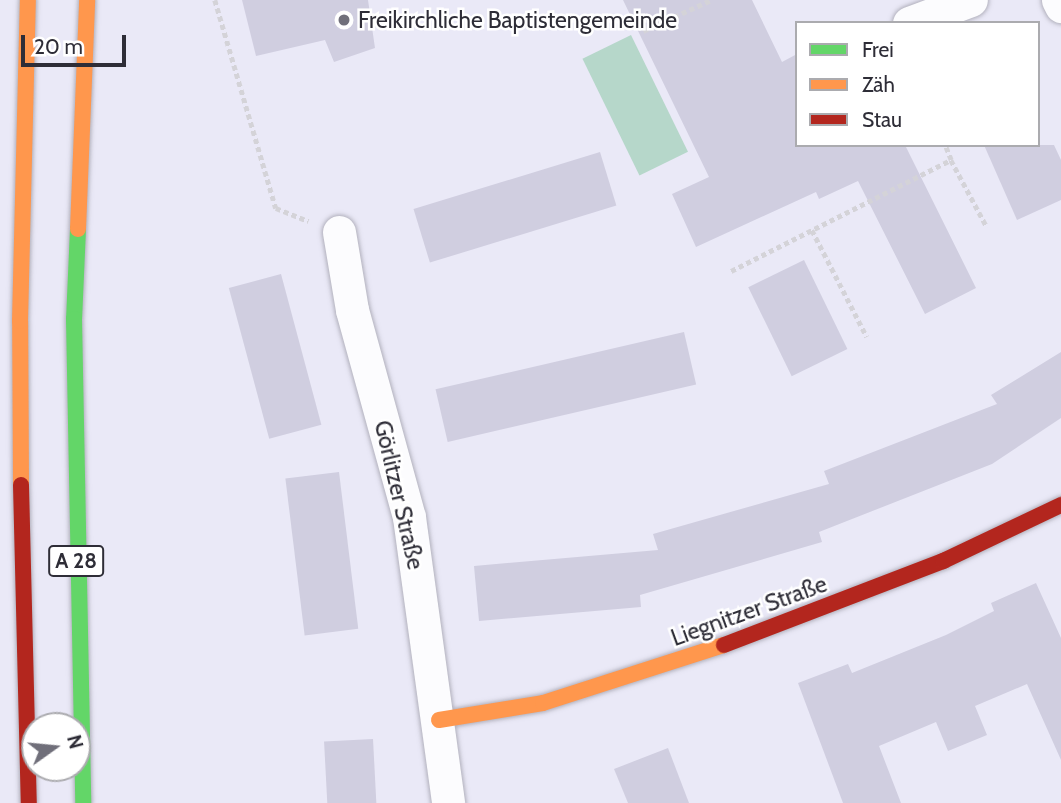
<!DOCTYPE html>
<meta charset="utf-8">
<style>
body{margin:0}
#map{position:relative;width:1061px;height:803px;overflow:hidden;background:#eae9f7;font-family:Cabin,sans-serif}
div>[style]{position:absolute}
.green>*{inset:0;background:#b6d7ca;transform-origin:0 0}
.building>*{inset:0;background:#d0cee0;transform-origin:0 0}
.path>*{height:4.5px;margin-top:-2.25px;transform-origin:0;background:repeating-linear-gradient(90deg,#d4d3d8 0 5px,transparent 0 8.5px)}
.roads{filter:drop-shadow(0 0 2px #b2b1bd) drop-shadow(0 0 2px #b2b1bd)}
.street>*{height:33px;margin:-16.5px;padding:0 16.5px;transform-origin:16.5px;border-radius:16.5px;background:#fcfcfe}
.fast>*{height:16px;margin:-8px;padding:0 8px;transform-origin:8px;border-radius:8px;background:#63d668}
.slow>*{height:16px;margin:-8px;padding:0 8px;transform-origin:8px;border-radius:8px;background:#ff974d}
.jam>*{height:16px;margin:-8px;padding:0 8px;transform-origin:8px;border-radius:8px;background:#b3261e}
.dots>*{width:19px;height:19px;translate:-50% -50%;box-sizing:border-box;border:4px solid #fff;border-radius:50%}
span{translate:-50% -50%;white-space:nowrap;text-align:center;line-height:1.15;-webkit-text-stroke:5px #fff;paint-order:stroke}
.shield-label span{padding:2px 5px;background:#fff;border:2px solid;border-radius:5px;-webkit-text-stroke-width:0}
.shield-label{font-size:21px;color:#2e2d37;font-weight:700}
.poi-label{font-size:23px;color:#2e2d37}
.left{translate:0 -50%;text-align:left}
.street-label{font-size:23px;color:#2e2d37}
.legend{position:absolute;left:795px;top:21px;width:245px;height:126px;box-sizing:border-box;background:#fff;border:2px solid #ababaf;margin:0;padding:9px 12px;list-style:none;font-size:21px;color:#2e2d37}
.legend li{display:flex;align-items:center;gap:14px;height:35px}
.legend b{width:35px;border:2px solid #ababaf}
.north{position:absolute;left:21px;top:712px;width:70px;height:70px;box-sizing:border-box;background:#fff;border:2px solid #ababaf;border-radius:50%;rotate:75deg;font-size:19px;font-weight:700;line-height:28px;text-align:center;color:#2e2d37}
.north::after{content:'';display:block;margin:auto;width:24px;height:32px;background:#706f7a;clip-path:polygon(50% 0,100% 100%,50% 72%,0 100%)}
.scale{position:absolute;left:21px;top:35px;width:105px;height:32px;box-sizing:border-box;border:4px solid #2e2d37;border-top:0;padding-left:9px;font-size:21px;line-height:24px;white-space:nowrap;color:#2e2d37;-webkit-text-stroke:5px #fff;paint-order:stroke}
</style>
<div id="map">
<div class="green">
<div style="left:631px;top:35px;width:130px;height:54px;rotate:64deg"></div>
</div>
<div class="building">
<div style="clip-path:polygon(242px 0,368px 0,375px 48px,334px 62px,325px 40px,256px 56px)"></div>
<div style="clip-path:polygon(623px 0,752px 0,782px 62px,797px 54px,797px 145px,905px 145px,976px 288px,925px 314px,858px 181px,819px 199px,816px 192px,696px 247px,672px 194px,709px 177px)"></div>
<div style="clip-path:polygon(984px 145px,1054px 145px,1061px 160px,1061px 200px,1017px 220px)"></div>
<div style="left:600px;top:152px;width:56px;height:195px;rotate:73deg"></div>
<div style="left:804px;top:260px;width:99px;height:62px;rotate:64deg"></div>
<div style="left:281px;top:274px;width:156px;height:54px;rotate:75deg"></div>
<div style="left:684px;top:332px;width:54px;height:255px;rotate:77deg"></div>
<div style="clip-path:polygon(1061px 352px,1061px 418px,992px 464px,819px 532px,822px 542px,640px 595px,641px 607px,479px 621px,474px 566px,658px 550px,653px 534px,829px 484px,824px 471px,997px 404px,991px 395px)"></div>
<div style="left:339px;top:472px;width:158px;height:54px;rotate:83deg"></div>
<div style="clip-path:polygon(1036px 583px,1061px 638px,1061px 760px,1027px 684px,975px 706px,987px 735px,948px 751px,936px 722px,879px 746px,901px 803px,843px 803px,798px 683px,848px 664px,852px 673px,946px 635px,994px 611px,991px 603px)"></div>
<div style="left:373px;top:739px;width:64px;height:49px;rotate:87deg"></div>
<div style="clip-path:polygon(668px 748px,689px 803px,628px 803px,614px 769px)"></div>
</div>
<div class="path">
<div style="left:215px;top:0;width:217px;rotate:73.7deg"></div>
<div style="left:276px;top:208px;width:35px;rotate:22deg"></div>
<div style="left:643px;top:31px;width:75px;rotate:-24.5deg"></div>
<div style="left:951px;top:160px;width:76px;rotate:61.8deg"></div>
<div style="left:812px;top:230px;width:120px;rotate:62.8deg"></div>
<div style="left:731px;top:271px;width:246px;rotate:-26.8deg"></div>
<div style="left:951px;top:160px;width:16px;rotate:-112deg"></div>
</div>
<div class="roads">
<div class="street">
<div style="left:1058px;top:0;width:7px;rotate:63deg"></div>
<div style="left:909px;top:23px;width:66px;rotate:-20.4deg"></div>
<div style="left:339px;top:232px;width:79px;rotate:80.5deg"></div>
<div style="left:352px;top:310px;width:215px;rotate:74.6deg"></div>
<div style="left:409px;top:517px;width:289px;rotate:82.2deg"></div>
</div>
<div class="fast">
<div style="left:78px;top:229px;width:90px;rotate:92.5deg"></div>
<div style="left:74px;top:319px;width:484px;rotate:88.9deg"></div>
</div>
<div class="slow">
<div style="left:78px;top:229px;width:229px;rotate:-87.7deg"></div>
<div style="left:21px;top:485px;width:164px;rotate:-90.3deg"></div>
<div style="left:20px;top:321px;width:321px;rotate:-88.6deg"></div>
<div style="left:439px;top:720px;width:105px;rotate:-9.3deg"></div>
<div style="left:543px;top:703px;width:190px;rotate:-17.8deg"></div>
</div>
<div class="jam">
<div style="left:21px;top:485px;width:318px;rotate:88.6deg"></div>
<div style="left:724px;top:645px;width:235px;rotate:-21deg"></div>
<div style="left:943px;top:561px;width:131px;rotate:-25.4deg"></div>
</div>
</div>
<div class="dots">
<div style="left:344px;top:20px;background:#706f7a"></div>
</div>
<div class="shield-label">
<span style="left:76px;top:561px">A 28</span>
</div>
<div class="poi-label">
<span class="left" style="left:358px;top:20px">Freikirchliche Baptistengemeinde</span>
</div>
<div class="street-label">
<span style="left:399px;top:495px;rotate:77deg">Görlitzer Straße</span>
<span style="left:749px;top:611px;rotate:-20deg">Liegnitzer Straße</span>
</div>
<ul class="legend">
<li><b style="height:9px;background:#63d668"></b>Frei</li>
<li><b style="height:9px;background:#ff974d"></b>Zäh</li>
<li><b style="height:9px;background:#b3261e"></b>Stau</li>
</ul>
<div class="north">N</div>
<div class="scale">20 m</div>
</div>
